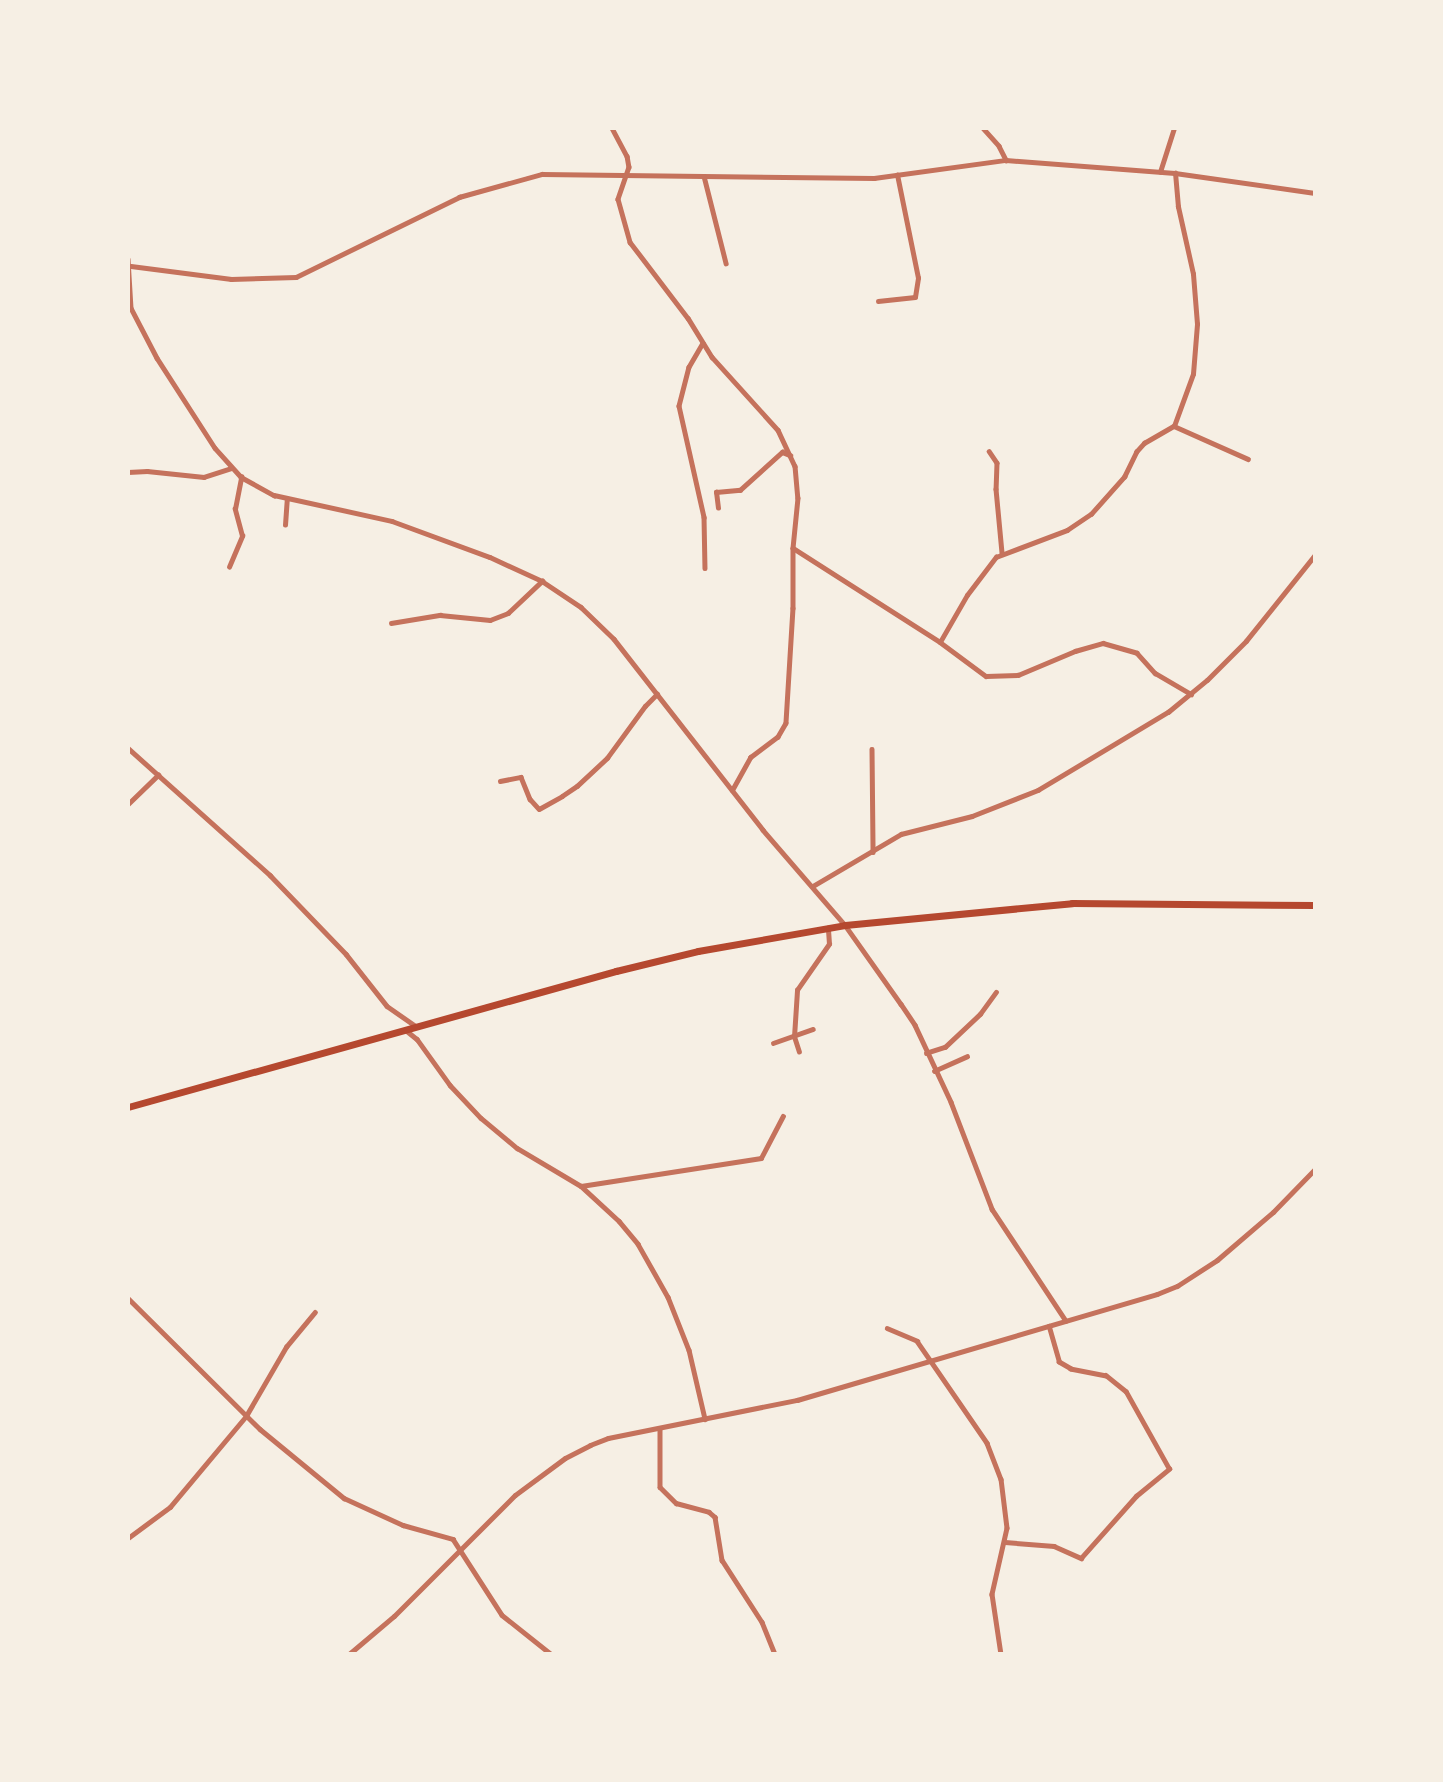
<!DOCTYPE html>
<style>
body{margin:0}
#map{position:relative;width:1443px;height:1782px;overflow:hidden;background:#f6efe4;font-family:"PT Sans Narrow",sans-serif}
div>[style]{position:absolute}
.minor>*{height:4.5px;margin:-2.25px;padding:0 2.25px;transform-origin:2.25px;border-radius:2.25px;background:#c5725c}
.tertiary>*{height:5px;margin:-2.5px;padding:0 2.5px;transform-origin:2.5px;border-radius:2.5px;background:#c5725c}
.primary>*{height:7px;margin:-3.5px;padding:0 3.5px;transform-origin:3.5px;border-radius:3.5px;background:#b5482f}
span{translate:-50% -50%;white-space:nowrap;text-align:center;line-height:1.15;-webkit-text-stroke:7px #f6efe4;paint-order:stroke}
.frame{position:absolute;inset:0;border:130px solid #f6efe4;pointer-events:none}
</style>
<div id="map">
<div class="minor">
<div style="left:612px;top:128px;width:32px;rotate:62deg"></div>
<div style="left:627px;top:156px;width:11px;rotate:80deg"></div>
<div style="left:629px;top:167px;width:34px;rotate:109deg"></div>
<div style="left:618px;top:199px;width:45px;rotate:74.4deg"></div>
<div style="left:630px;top:242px;width:96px;rotate:52.7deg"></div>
<div style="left:688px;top:318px;width:46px;rotate:58.4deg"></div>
<div style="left:712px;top:357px;width:98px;rotate:47.9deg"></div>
<div style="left:778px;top:430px;width:40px;rotate:65deg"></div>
<div style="left:795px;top:466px;width:32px;rotate:85deg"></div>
<div style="left:798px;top:498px;width:50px;rotate:95.7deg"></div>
<div style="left:793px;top:548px;width:60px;rotate:90deg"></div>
<div style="left:793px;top:608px;width:115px;rotate:93.5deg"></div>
<div style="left:786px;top:723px;width:16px;rotate:120deg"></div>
<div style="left:778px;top:737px;width:34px;rotate:143deg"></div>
<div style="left:751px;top:757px;width:38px;rotate:119deg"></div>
<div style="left:983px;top:128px;width:24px;rotate:48deg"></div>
<div style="left:999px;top:146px;width:16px;rotate:63deg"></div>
<div style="left:1160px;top:172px;width:46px;rotate:-72.3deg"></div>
<div style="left:704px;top:176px;width:90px;rotate:75.8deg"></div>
<div style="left:128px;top:259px;width:49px;rotate:86.5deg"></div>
<div style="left:131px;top:308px;width:56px;rotate:62.5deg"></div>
<div style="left:157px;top:358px;width:107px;rotate:57.2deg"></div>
<div style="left:215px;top:448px;width:39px;rotate:48deg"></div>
<div style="left:241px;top:477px;width:38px;rotate:29deg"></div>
<div style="left:274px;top:495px;width:121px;rotate:12.4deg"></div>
<div style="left:392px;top:521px;width:104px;rotate:20.2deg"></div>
<div style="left:490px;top:557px;width:57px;rotate:24.8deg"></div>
<div style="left:542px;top:581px;width:47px;rotate:33.7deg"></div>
<div style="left:581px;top:607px;width:46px;rotate:44.1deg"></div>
<div style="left:614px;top:639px;width:242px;rotate:52deg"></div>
<div style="left:763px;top:830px;width:125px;rotate:49.2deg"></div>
<div style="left:845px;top:925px;width:97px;rotate:54.7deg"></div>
<div style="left:901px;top:1004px;width:25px;rotate:56deg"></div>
<div style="left:915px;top:1025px;width:85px;rotate:64.9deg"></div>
<div style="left:951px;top:1102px;width:115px;rotate:69deg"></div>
<div style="left:992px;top:1209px;width:134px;rotate:56.5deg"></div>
<div style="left:131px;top:266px;width:101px;rotate:7.4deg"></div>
<div style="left:231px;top:279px;width:65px;rotate:-1.8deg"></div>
<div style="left:296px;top:277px;width:182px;rotate:-26.1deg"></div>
<div style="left:459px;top:197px;width:86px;rotate:-15.5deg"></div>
<div style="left:542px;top:174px;width:332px;rotate:0.7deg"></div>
<div style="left:874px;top:178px;width:133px;rotate:-7.8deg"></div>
<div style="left:1006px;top:160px;width:169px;rotate:4.4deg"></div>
<div style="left:1175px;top:173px;width:141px;rotate:8.1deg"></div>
<div style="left:878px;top:301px;width:37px;rotate:-6deg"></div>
<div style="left:915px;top:297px;width:19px;rotate:-81deg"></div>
<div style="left:918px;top:278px;width:105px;rotate:-101.5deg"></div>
<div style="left:703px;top:343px;width:28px;rotate:120deg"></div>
<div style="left:689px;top:367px;width:40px;rotate:104.4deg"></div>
<div style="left:679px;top:406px;width:114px;rotate:77.3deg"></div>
<div style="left:704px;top:517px;width:51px;rotate:88.9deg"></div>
<div style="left:1174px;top:426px;width:81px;rotate:24deg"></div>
<div style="left:989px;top:451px;width:14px;rotate:56deg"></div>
<div style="left:997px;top:463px;width:26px;rotate:92deg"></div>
<div style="left:996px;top:489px;width:64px;rotate:84.6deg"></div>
<div style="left:128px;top:472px;width:19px;rotate:-3deg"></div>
<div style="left:147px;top:471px;width:57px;rotate:6deg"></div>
<div style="left:204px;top:477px;width:28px;rotate:-18deg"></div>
<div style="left:718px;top:508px;width:16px;rotate:-97deg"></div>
<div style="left:716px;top:492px;width:24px;rotate:-5deg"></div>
<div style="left:740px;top:490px;width:57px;rotate:-42.1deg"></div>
<div style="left:782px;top:452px;width:9px;rotate:21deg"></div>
<div style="left:285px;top:525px;width:26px;rotate:-86deg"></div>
<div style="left:793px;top:548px;width:174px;rotate:32.6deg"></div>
<div style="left:940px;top:642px;width:57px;rotate:36.5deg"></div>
<div style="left:986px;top:676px;width:32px;rotate:-2deg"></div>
<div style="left:1018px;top:675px;width:62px;rotate:-22.8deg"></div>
<div style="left:1075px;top:651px;width:29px;rotate:-16deg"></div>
<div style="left:1103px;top:643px;width:35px;rotate:16deg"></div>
<div style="left:1137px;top:653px;width:27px;rotate:48deg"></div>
<div style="left:1155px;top:673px;width:42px;rotate:30.3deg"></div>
<div style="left:229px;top:567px;width:34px;rotate:-67deg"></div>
<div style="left:242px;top:536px;width:28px;rotate:-105deg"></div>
<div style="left:235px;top:509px;width:33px;rotate:-79deg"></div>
<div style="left:391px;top:623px;width:50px;rotate:-9.3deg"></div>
<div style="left:440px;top:615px;width:50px;rotate:5.7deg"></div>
<div style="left:490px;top:620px;width:19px;rotate:-21deg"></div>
<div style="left:508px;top:613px;width:47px;rotate:-43.3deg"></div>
<div style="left:940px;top:642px;width:54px;rotate:-60.1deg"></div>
<div style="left:967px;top:595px;width:48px;rotate:-52.7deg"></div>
<div style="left:996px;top:557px;width:76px;rotate:-20.8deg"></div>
<div style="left:1067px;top:530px;width:29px;rotate:-34deg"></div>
<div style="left:1091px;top:514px;width:50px;rotate:-48.3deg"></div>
<div style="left:1124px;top:477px;width:28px;rotate:-64deg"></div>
<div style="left:1136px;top:452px;width:12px;rotate:-48deg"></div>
<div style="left:1144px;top:443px;width:34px;rotate:-30deg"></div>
<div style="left:1174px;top:426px;width:55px;rotate:-69.9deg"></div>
<div style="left:1193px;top:374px;width:50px;rotate:-85.4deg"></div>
<div style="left:1197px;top:324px;width:50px;rotate:-94.6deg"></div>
<div style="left:1193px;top:274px;width:69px;rotate:-102.6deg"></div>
<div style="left:1178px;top:207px;width:34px;rotate:-95deg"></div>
<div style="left:128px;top:748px;width:191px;rotate:41.8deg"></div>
<div style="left:270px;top:875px;width:110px;rotate:46.1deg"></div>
<div style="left:346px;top:954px;width:66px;rotate:51.7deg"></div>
<div style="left:387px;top:1006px;width:35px;rotate:35deg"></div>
<div style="left:872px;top:749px;width:103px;rotate:89.4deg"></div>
<div style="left:500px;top:781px;width:21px;rotate:-11deg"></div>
<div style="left:521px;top:777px;width:24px;rotate:68deg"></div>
<div style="left:530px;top:799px;width:13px;rotate:48deg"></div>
<div style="left:539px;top:809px;width:26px;rotate:-29deg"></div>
<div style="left:562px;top:796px;width:18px;rotate:-34deg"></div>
<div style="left:577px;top:786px;width:41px;rotate:-43deg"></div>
<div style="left:607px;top:758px;width:64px;rotate:-53.8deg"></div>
<div style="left:645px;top:706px;width:17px;rotate:-45deg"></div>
<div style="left:128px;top:804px;width:42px;rotate:-44deg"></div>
<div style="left:813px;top:886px;width:102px;rotate:-30.6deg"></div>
<div style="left:901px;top:834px;width:73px;rotate:-14.2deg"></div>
<div style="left:972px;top:816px;width:71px;rotate:-21.5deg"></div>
<div style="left:1038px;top:790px;width:152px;rotate:-31deg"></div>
<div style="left:1168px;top:712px;width:50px;rotate:-39.4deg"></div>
<div style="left:1207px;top:680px;width:55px;rotate:-45deg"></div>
<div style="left:1246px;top:641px;width:110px;rotate:-51.3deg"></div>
<div style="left:407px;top:1031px;width:13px;rotate:39deg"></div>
<div style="left:417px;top:1039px;width:57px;rotate:54.3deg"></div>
<div style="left:450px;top:1085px;width:45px;rotate:46.8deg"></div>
<div style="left:481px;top:1118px;width:47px;rotate:39.8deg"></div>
<div style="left:517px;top:1148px;width:74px;rotate:30.7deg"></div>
<div style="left:581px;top:1186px;width:52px;rotate:42.6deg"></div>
<div style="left:619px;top:1221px;width:30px;rotate:50deg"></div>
<div style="left:638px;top:1244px;width:61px;rotate:60.5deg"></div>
<div style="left:668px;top:1297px;width:57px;rotate:68.4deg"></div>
<div style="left:689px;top:1350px;width:71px;rotate:76.9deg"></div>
<div style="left:773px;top:1043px;width:42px;rotate:-19.3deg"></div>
<div style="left:799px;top:1052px;width:16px;rotate:-108deg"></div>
<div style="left:794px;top:1037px;width:47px;rotate:-86.3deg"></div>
<div style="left:797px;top:990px;width:56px;rotate:-55.2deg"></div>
<div style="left:829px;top:944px;width:16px;rotate:-94deg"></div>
<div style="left:926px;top:1053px;width:20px;rotate:-18deg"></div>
<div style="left:945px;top:1047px;width:48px;rotate:-43.3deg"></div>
<div style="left:980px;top:1014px;width:27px;rotate:-54deg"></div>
<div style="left:934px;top:1071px;width:36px;rotate:-24deg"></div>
<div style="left:581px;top:1186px;width:182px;rotate:-8.8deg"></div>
<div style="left:761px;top:1158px;width:47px;rotate:-62.4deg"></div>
<div style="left:128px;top:1298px;width:186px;rotate:44.8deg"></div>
<div style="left:260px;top:1429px;width:109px;rotate:39.4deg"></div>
<div style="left:344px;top:1498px;width:65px;rotate:24.6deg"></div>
<div style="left:403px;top:1525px;width:52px;rotate:15.6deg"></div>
<div style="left:453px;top:1539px;width:90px;rotate:57.2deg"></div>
<div style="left:502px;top:1615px;width:63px;rotate:38.5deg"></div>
<div style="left:887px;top:1328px;width:33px;rotate:23deg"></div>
<div style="left:917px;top:1341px;width:124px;rotate:55.5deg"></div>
<div style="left:987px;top:1443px;width:39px;rotate:69deg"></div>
<div style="left:1001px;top:1479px;width:49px;rotate:83deg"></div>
<div style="left:1007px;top:1528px;width:68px;rotate:102.8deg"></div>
<div style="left:992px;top:1594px;width:61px;rotate:81.5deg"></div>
<div style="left:660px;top:1429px;width:58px;rotate:90deg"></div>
<div style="left:660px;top:1487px;width:23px;rotate:45deg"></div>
<div style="left:676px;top:1503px;width:34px;rotate:15deg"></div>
<div style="left:709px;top:1512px;width:8px;rotate:40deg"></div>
<div style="left:715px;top:1517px;width:44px;rotate:80.8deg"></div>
<div style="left:722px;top:1560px;width:74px;rotate:57.2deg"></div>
<div style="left:762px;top:1622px;width:35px;rotate:68deg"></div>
<div style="left:128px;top:1538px;width:52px;rotate:-36.4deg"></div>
<div style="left:170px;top:1507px;width:119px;rotate:-50.1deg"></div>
<div style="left:246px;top:1416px;width:80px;rotate:-59.9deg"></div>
<div style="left:286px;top:1347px;width:45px;rotate:-50.4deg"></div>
<div style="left:1005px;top:1542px;width:49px;rotate:4.7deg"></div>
<div style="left:1054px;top:1546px;width:30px;rotate:24deg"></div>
<div style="left:1081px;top:1558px;width:83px;rotate:-48.4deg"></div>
<div style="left:1136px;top:1496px;width:43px;rotate:-39.3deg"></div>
<div style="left:1169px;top:1469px;width:88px;rotate:-119.2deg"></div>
<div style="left:1126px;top:1392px;width:26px;rotate:-141deg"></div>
<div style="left:1106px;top:1376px;width:36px;rotate:-169deg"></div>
<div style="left:1071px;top:1369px;width:14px;rotate:-150deg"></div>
<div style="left:1059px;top:1362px;width:37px;rotate:-106deg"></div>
</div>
<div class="tertiary">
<div style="left:349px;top:1654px;width:59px;rotate:-40.2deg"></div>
<div style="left:394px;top:1616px;width:171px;rotate:-45deg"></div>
<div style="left:515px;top:1495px;width:62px;rotate:-36.5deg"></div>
<div style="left:565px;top:1458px;width:28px;rotate:-27deg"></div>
<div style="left:590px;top:1445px;width:19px;rotate:-21deg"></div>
<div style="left:608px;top:1438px;width:193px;rotate:-11.4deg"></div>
<div style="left:797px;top:1400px;width:375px;rotate:-16.4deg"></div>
<div style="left:1157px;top:1294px;width:22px;rotate:-22deg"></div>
<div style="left:1177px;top:1286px;width:48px;rotate:-33deg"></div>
<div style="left:1217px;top:1260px;width:74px;rotate:-40.6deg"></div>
<div style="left:1273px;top:1212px;width:60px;rotate:-45.7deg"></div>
</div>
<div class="primary">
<div style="left:128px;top:1107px;width:507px;rotate:-15.57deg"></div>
<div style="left:616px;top:971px;width:84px;rotate:-13.7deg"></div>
<div style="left:698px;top:951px;width:149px;rotate:-10deg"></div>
<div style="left:845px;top:925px;width:228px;rotate:-5.5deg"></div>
<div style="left:1072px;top:903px;width:243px;rotate:0.5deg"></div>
</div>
<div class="frame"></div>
</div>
